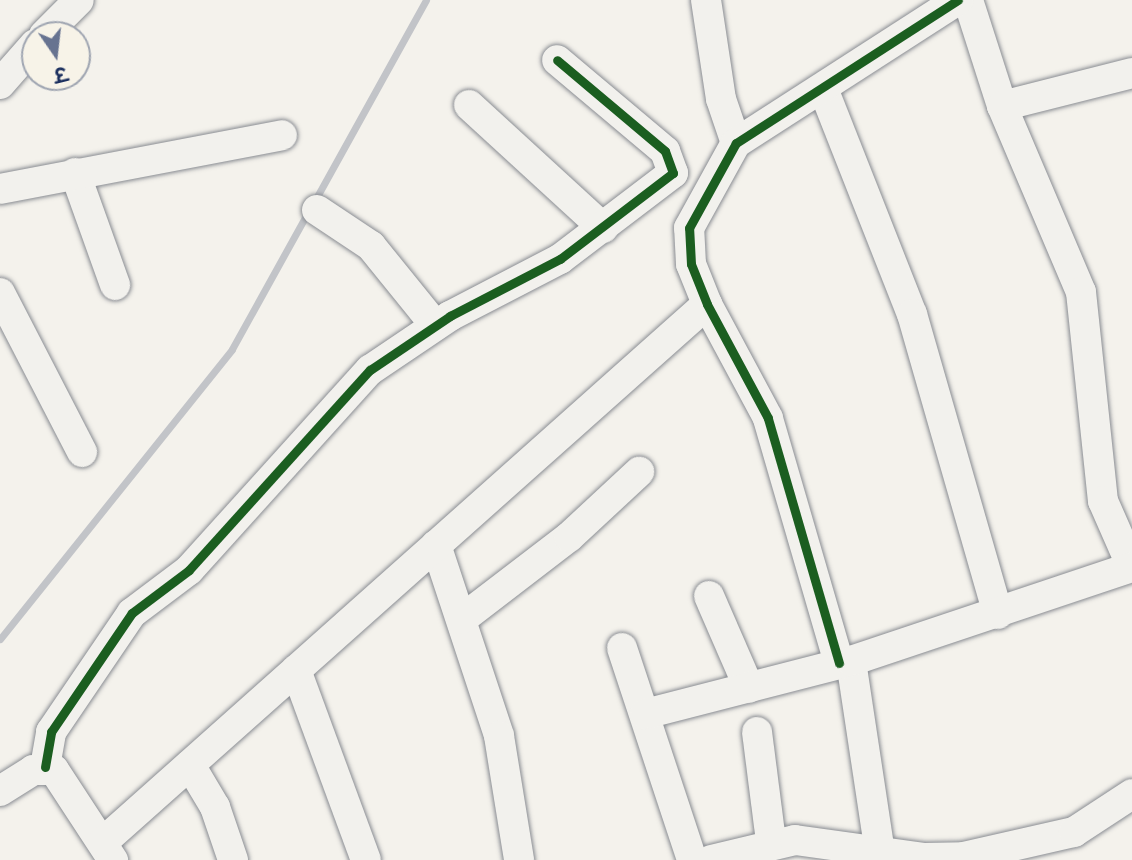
<!DOCTYPE html>
<meta charset="utf-8">
<style>
body{margin:0}
#map{position:relative;width:1132px;height:860px;overflow:hidden;background:#f4f2ec;font-family:"Patrick Hand","Playpen Sans Deva",sans-serif}
div>[style]{position:absolute}
.stream>*{height:7px;margin:-3.5px;padding:0 3.5px;transform-origin:3.5px;border-radius:3.5px;background:#c2c4c8}
.roads{filter:drop-shadow(0 0 2px #898c92) drop-shadow(0 0 2px #898c92)}
.minor>*{height:30px;margin:-15px;padding:0 15px;transform-origin:15px;border-radius:15px;background:#f2f1ed}
.cycleway>*{height:9px;margin:-4.5px;padding:0 4.5px;transform-origin:4.5px;border-radius:4.5px;background:#1b5e20}
span{translate:-50% -50%;white-space:nowrap;text-align:center;line-height:1.15;-webkit-text-stroke:6px #f7f3e8;paint-order:stroke}
.north{position:absolute;left:21px;top:21px;width:70px;height:70px;box-sizing:border-box;background:#f7f3e8;border:2px solid #9fa5b1;border-radius:50%;rotate:166deg;font-size:19px;font-weight:700;line-height:28px;text-align:center;color:#1b2f5e}
.north::after{content:'';display:block;margin:auto;width:24px;height:32px;background:#677390;clip-path:polygon(50% 0,100% 100%,50% 72%,0 100%)}
</style>
<div id="map">
<div class="stream">
<div style="left:314px;top:202px;width:231px;rotate:-61deg"></div>
<div style="left:0;top:639px;width:371px;rotate:-51.3deg"></div>
<div style="left:232px;top:349px;width:157px;rotate:-61deg"></div>
</div>
<div class="roads">
<div class="minor">
<div style="left:706px;top:0;width:100px;rotate:81.4deg"></div>
<div style="left:721px;top:99px;width:46px;rotate:71.2deg"></div>
<div style="left:968px;top:0;width:111px;rotate:72.2deg"></div>
<div style="left:1002px;top:106px;width:202px;rotate:67deg"></div>
<div style="left:1081px;top:292px;width:210px;rotate:84deg"></div>
<div style="left:1103px;top:501px;width:72px;rotate:66.3deg"></div>
<div style="left:44px;top:35px;width:49px;rotate:-45deg"></div>
<div style="left:0;top:84px;width:53px;rotate:-48.8deg"></div>
<div style="left:824px;top:91px;width:240px;rotate:68.5deg"></div>
<div style="left:912px;top:314px;width:312px;rotate:74deg"></div>
<div style="left:469px;top:105px;width:182px;rotate:42.5deg"></div>
<div style="left:1002px;top:106px;width:134px;rotate:-14.2deg"></div>
<div style="left:75px;top:173px;width:119px;rotate:70.3deg"></div>
<div style="left:0;top:189px;width:287px;rotate:-10.8deg"></div>
<div style="left:317px;top:210px;width:65px;rotate:33.7deg"></div>
<div style="left:371px;top:246px;width:102px;rotate:51deg"></div>
<div style="left:0;top:293px;width:179px;rotate:62.7deg"></div>
<div style="left:436px;top:545px;width:201px;rotate:71.7deg"></div>
<div style="left:499px;top:736px;width:126px;rotate:80.8deg"></div>
<div style="left:709px;top:596px;width:100px;rotate:66.5deg"></div>
<div style="left:462px;top:619px;width:135px;rotate:-37.5deg"></div>
<div style="left:569px;top:537px;width:96px;rotate:-42.9deg"></div>
<div style="left:622px;top:648px;width:223px;rotate:71.7deg"></div>
<div style="left:851px;top:661px;width:194px;rotate:81.4deg"></div>
<div style="left:839px;top:663px;width:255px;rotate:-106.2deg"></div>
<div style="left:768px;top:418px;width:129px;rotate:-118.2deg"></div>
<div style="left:707px;top:304px;width:43px;rotate:-111.8deg"></div>
<div style="left:691px;top:264px;width:36px;rotate:-93deg"></div>
<div style="left:689px;top:228px;width:97px;rotate:-61.1deg"></div>
<div style="left:736px;top:143px;width:264px;rotate:-32.8deg"></div>
<div style="left:296px;top:670px;width:202px;rotate:69.8deg"></div>
<div style="left:645px;top:714px;width:213px;rotate:-14.4deg"></div>
<div style="left:851px;top:661px;width:296px;rotate:-18.5deg"></div>
<div style="left:757px;top:732px;width:111px;rotate:82.7deg"></div>
<div style="left:190px;top:765px;width:49px;rotate:59.2deg"></div>
<div style="left:215px;top:807px;width:56px;rotate:71.2deg"></div>
<div style="left:45px;top:767px;width:36px;rotate:-80deg"></div>
<div style="left:51px;top:732px;width:144px;rotate:-55.8deg"></div>
<div style="left:132px;top:613px;width:71px;rotate:-37deg"></div>
<div style="left:189px;top:570px;width:270px;rotate:-47.9deg"></div>
<div style="left:370px;top:370px;width:97px;rotate:-34deg"></div>
<div style="left:450px;top:316px;width:124px;rotate:-27.4deg"></div>
<div style="left:560px;top:259px;width:142px;rotate:-37.3deg"></div>
<div style="left:673px;top:173px;width:23px;rotate:-110deg"></div>
<div style="left:665px;top:151px;width:141px;rotate:-139.9deg"></div>
<div style="left:0;top:791px;width:39px;rotate:-32deg"></div>
<div style="left:33px;top:770px;width:21px"></div>
<div style="left:54px;top:770px;width:108px;rotate:56.8deg"></div>
<div style="left:103px;top:842px;width:809px;rotate:-41.69deg"></div>
<div style="left:711px;top:860px;width:86px;rotate:-13.4deg"></div>
<div style="left:795px;top:840px;width:131px;rotate:7.9deg"></div>
<div style="left:925px;top:858px;width:39px;rotate:-1deg"></div>
<div style="left:964px;top:857px;width:113px;rotate:-12.8deg"></div>
<div style="left:1074px;top:832px;width:69px;rotate:-33.2deg"></div>
</div>
</div>
<div class="cycleway">
<div style="left:839px;top:663px;width:255px;rotate:-106.2deg"></div>
<div style="left:768px;top:418px;width:129px;rotate:-118.2deg"></div>
<div style="left:707px;top:304px;width:43px;rotate:-111.8deg"></div>
<div style="left:691px;top:264px;width:36px;rotate:-93deg"></div>
<div style="left:689px;top:228px;width:97px;rotate:-61.1deg"></div>
<div style="left:736px;top:143px;width:264px;rotate:-32.8deg"></div>
<div style="left:45px;top:767px;width:36px;rotate:-80deg"></div>
<div style="left:51px;top:732px;width:144px;rotate:-55.8deg"></div>
<div style="left:132px;top:613px;width:71px;rotate:-37deg"></div>
<div style="left:189px;top:570px;width:270px;rotate:-47.9deg"></div>
<div style="left:370px;top:370px;width:97px;rotate:-34deg"></div>
<div style="left:450px;top:316px;width:124px;rotate:-27.4deg"></div>
<div style="left:560px;top:259px;width:142px;rotate:-37.3deg"></div>
<div style="left:673px;top:173px;width:23px;rotate:-110deg"></div>
<div style="left:665px;top:151px;width:141px;rotate:-139.9deg"></div>
</div>
<div class="north">उ</div>
</div>
